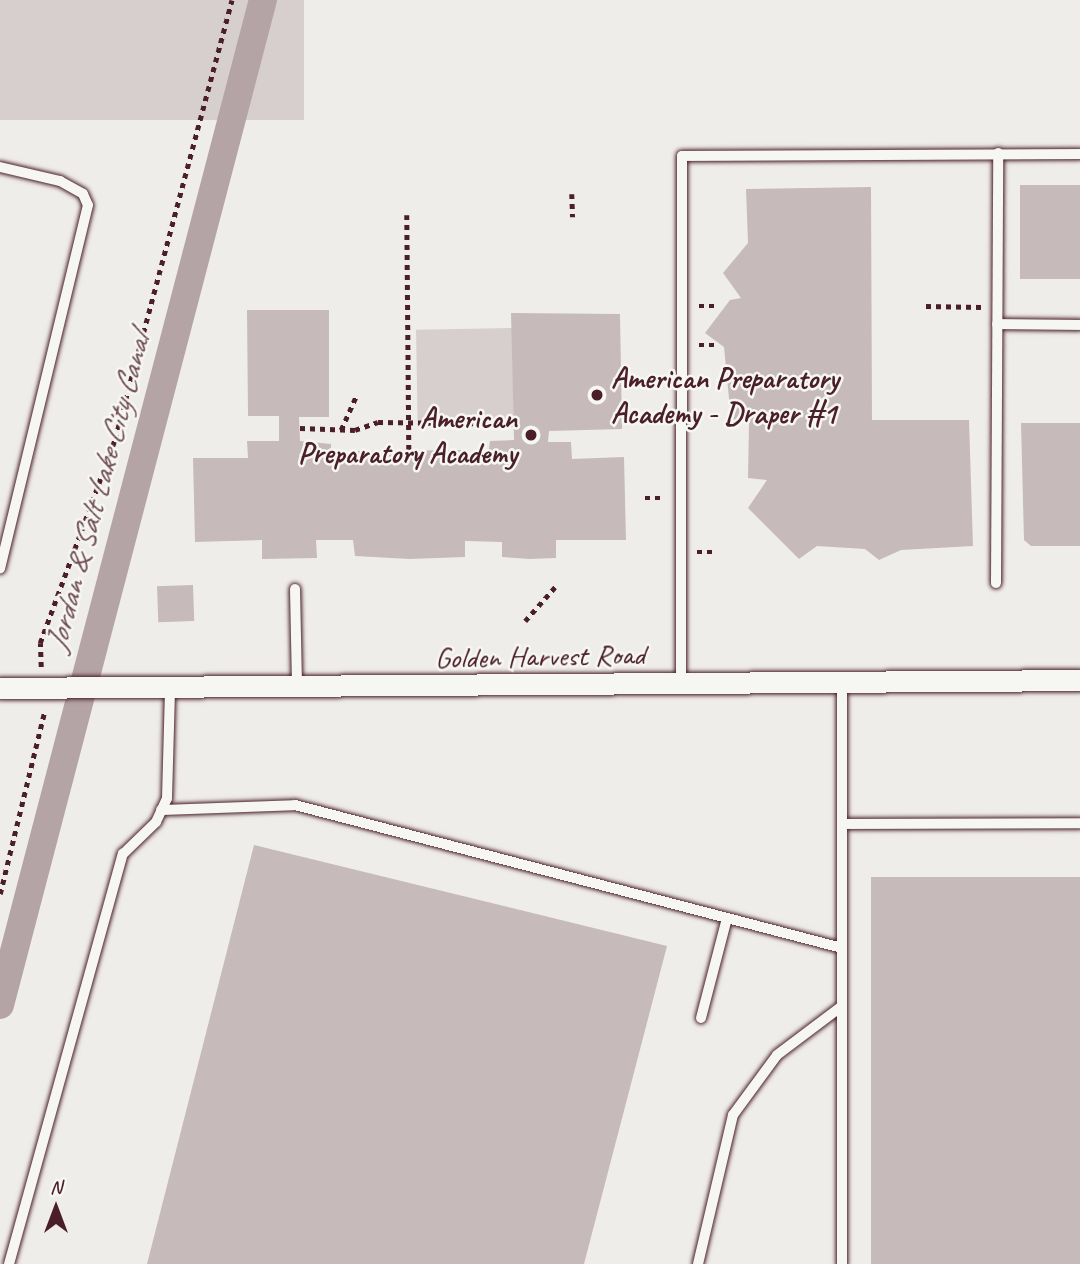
<!DOCTYPE html>
<style>
body{margin:0}
#map{position:relative;width:1080px;height:1264px;overflow:hidden;background:#efedea;font-family:Caveat,sans-serif}
div>[style]{position:absolute}
.green>*{inset:0;background:#d7cfce;transform-origin:0 0}
.canal>*{height:28px;margin:-14px;padding:0 14px;transform-origin:14px;border-radius:14px;background:#b4a4a5}
.building>*{inset:0;background:#c6babb;transform-origin:0 0}
.path>*{height:4.5px;margin-top:-2.25px;transform-origin:0;background:repeating-linear-gradient(90deg,#4a1f2b 0 5px,transparent 0 10px)}
.roads{filter:drop-shadow(0 0 2px #4a1f2b) drop-shadow(0 0 2px #4a1f2b)}
.service>*{height:10px;margin:-5px;padding:0 5px;transform-origin:5px;border-radius:5px;background:#f6f6f2}
.minor>*{height:21px;margin:-10.5px;padding:0 10.5px;transform-origin:10.5px;border-radius:10.5px;background:#f6f6f2}
.dots>*{width:19px;height:19px;translate:-50% -50%;box-sizing:border-box;border:4px solid #f6f6f2;border-radius:50%}
span{translate:-50% -50%;white-space:nowrap;text-align:center;line-height:1.15;-webkit-text-stroke:5px #f6f6f2;paint-order:stroke}
.poi-label{font-size:30px;color:#4a1f2b;font-weight:700}
.left{translate:0 -50%;text-align:left}
.right{translate:-100% -50%;text-align:right}
.street-label{font-size:30px;color:#4a1f2b}
.water-label{font-size:32px;color:#6f4e56;font-style:italic}
.north{position:absolute;left:21px;top:1173px;width:70px;height:70px;-webkit-text-stroke:5px #f6f6f2;paint-order:stroke;rotate:0deg;font-size:19px;font-weight:700;line-height:28px;text-align:center;color:#4a1f2b}
.north::after{content:'';display:block;margin:auto;width:24px;height:32px;background:#4a1f2b;clip-path:polygon(50% 0,100% 100%,50% 72%,0 100%)}
</style>
<div id="map">
<div class="green">
<div style="left:0;top:0;width:304px;height:120px"></div>
<div style="left:512px;top:328px;width:96px;height:96px;rotate:89deg"></div>
</div>
<div class="canal">
<div style="left:0;top:1005px;width:1039px;rotate:-75.34deg"></div>
</div>
<div class="building">
<div style="left:1020px;top:185px;width:60px;height:94px"></div>
<div style="clip-path:polygon(871px 187px,872px 420px,969px 420px,973px 546px,901px 550px,879px 560px,865px 549px,817px 546px,799px 559px,748px 508px,767px 480px,748px 478px,749px 422px,731px 419px,724px 347px,705px 333px,730px 300px,741px 298px,723px 273px,748px 243px,746px 189px)"></div>
<div style="clip-path:polygon(247px 310px,329px 310px,329px 417px,299px 417px,300px 441px,331px 444px,331px 459px,353px 459px,354px 451px,468px 450px,466px 457px,488px 457px,490px 441px,514px 440px,511px 313px,620px 314px,622px 429px,549px 431px,548px 442px,571px 442px,572px 459px,624px 457px,626px 540px,556px 540px,556px 558px,530px 559px,502px 557px,502px 542px,465px 541px,465px 557px,410px 559px,355px 556px,353px 540px,316px 540px,317px 558px,262px 559px,262px 540px,195px 542px,193px 458px,248px 458px,247px 441px,279px 441px,279px 416px,248px 416px)"></div>
<div style="clip-path:polygon(1021px 423px,1080px 423px,1080px 546px,1031px 546px,1024px 540px)"></div>
<div style="left:193px;top:585px;width:36px;height:36px;rotate:88deg"></div>
<div style="clip-path:polygon(254px 845px,667px 946px,584px 1264px,147px 1264px)"></div>
<div style="left:871px;top:877px;width:209px;height:387px"></div>
</div>
<div class="path">
<div style="left:572px;top:194px;width:23px;rotate:88deg"></div>
<div style="left:407px;top:215px;width:237px;rotate:89.5deg"></div>
<div style="left:699px;top:306px;width:17px"></div>
<div style="left:926px;top:306px;width:55px;rotate:1deg"></div>
<div style="left:699px;top:345px;width:16px"></div>
<div style="left:300px;top:428px;width:55px;rotate:2.1deg"></div>
<div style="left:355px;top:430px;width:24px;rotate:-19deg"></div>
<div style="left:378px;top:422px;width:135px;rotate:0.8deg"></div>
<div style="left:341px;top:430px;width:36px;rotate:-66deg"></div>
<div style="left:645px;top:498px;width:20px"></div>
<div style="left:697px;top:552px;width:20px"></div>
<div style="left:525px;top:621px;width:47px;rotate:-48.5deg"></div>
<div style="left:41px;top:667px;width:24px;rotate:-92deg"></div>
<div style="left:40px;top:643px;width:217px;rotate:-69.8deg"></div>
<div style="left:115px;top:439px;width:454px;rotate:-75.1deg"></div>
<div style="left:0;top:894px;width:189px;rotate:-76.3deg"></div>
</div>
<div class="roads">
<div class="service">
<div style="left:0;top:167px;width:62px;rotate:13.1deg"></div>
<div style="left:60px;top:181px;width:26px;rotate:29deg"></div>
<div style="left:83px;top:194px;width:12px;rotate:66deg"></div>
<div style="left:88px;top:205px;width:374px;rotate:103.6deg"></div>
<div style="left:997px;top:324px;width:83px;rotate:0.7deg"></div>
<div style="left:996px;top:583px;width:430px;rotate:-89.7deg"></div>
<div style="left:295px;top:589px;width:99px;rotate:88.8deg"></div>
<div style="left:681px;top:684px;width:528px;rotate:-89.89deg"></div>
<div style="left:682px;top:156px;width:398px;rotate:-0.3deg"></div>
<div style="left:161px;top:810px;width:134px;rotate:-2.1deg"></div>
<div style="left:295px;top:805px;width:565px;rotate:14.65deg"></div>
<div style="left:842px;top:824px;width:238px;rotate:-0.2deg"></div>
<div style="left:701px;top:1018px;width:103px;rotate:-75.4deg"></div>
<div style="left:9px;top:1264px;width:426px;rotate:-74.5deg"></div>
<div style="left:123px;top:854px;width:46px;rotate:-44.1deg"></div>
<div style="left:156px;top:822px;width:26px;rotate:-65deg"></div>
<div style="left:167px;top:798px;width:109px;rotate:-88.4deg"></div>
<div style="left:698px;top:1264px;width:153px;rotate:-76.8deg"></div>
<div style="left:733px;top:1115px;width:74px;rotate:-53.7deg"></div>
<div style="left:777px;top:1055px;width:81px;rotate:-37deg"></div>
<div style="left:842px;top:1264px;width:582px;rotate:-90deg"></div>
</div>
<div class="minor">
<div style="left:0;top:688px;width:1080px;rotate:-0.42deg"></div>
</div>
</div>
<div class="dots">
<div style="left:597px;top:395px;background:#4a1f2b"></div>
<div style="left:531px;top:435px;background:#4a1f2b"></div>
</div>
<div class="poi-label">
<span class="left" style="left:611px;top:395px">American Preparatory<br>Academy - Draper #1</span>
<span class="right" style="left:517px;top:435px">American<br>Preparatory Academy</span>
</div>
<div class="street-label">
<span style="left:540px;top:656px;rotate:-1deg">Golden Harvest Road</span>
</div>
<div class="water-label">
<span style="left:98px;top:493px;rotate:-75deg">Jordan &amp; Salt Lake City Canal</span>
</div>
<div class="north">N</div>
</div>
